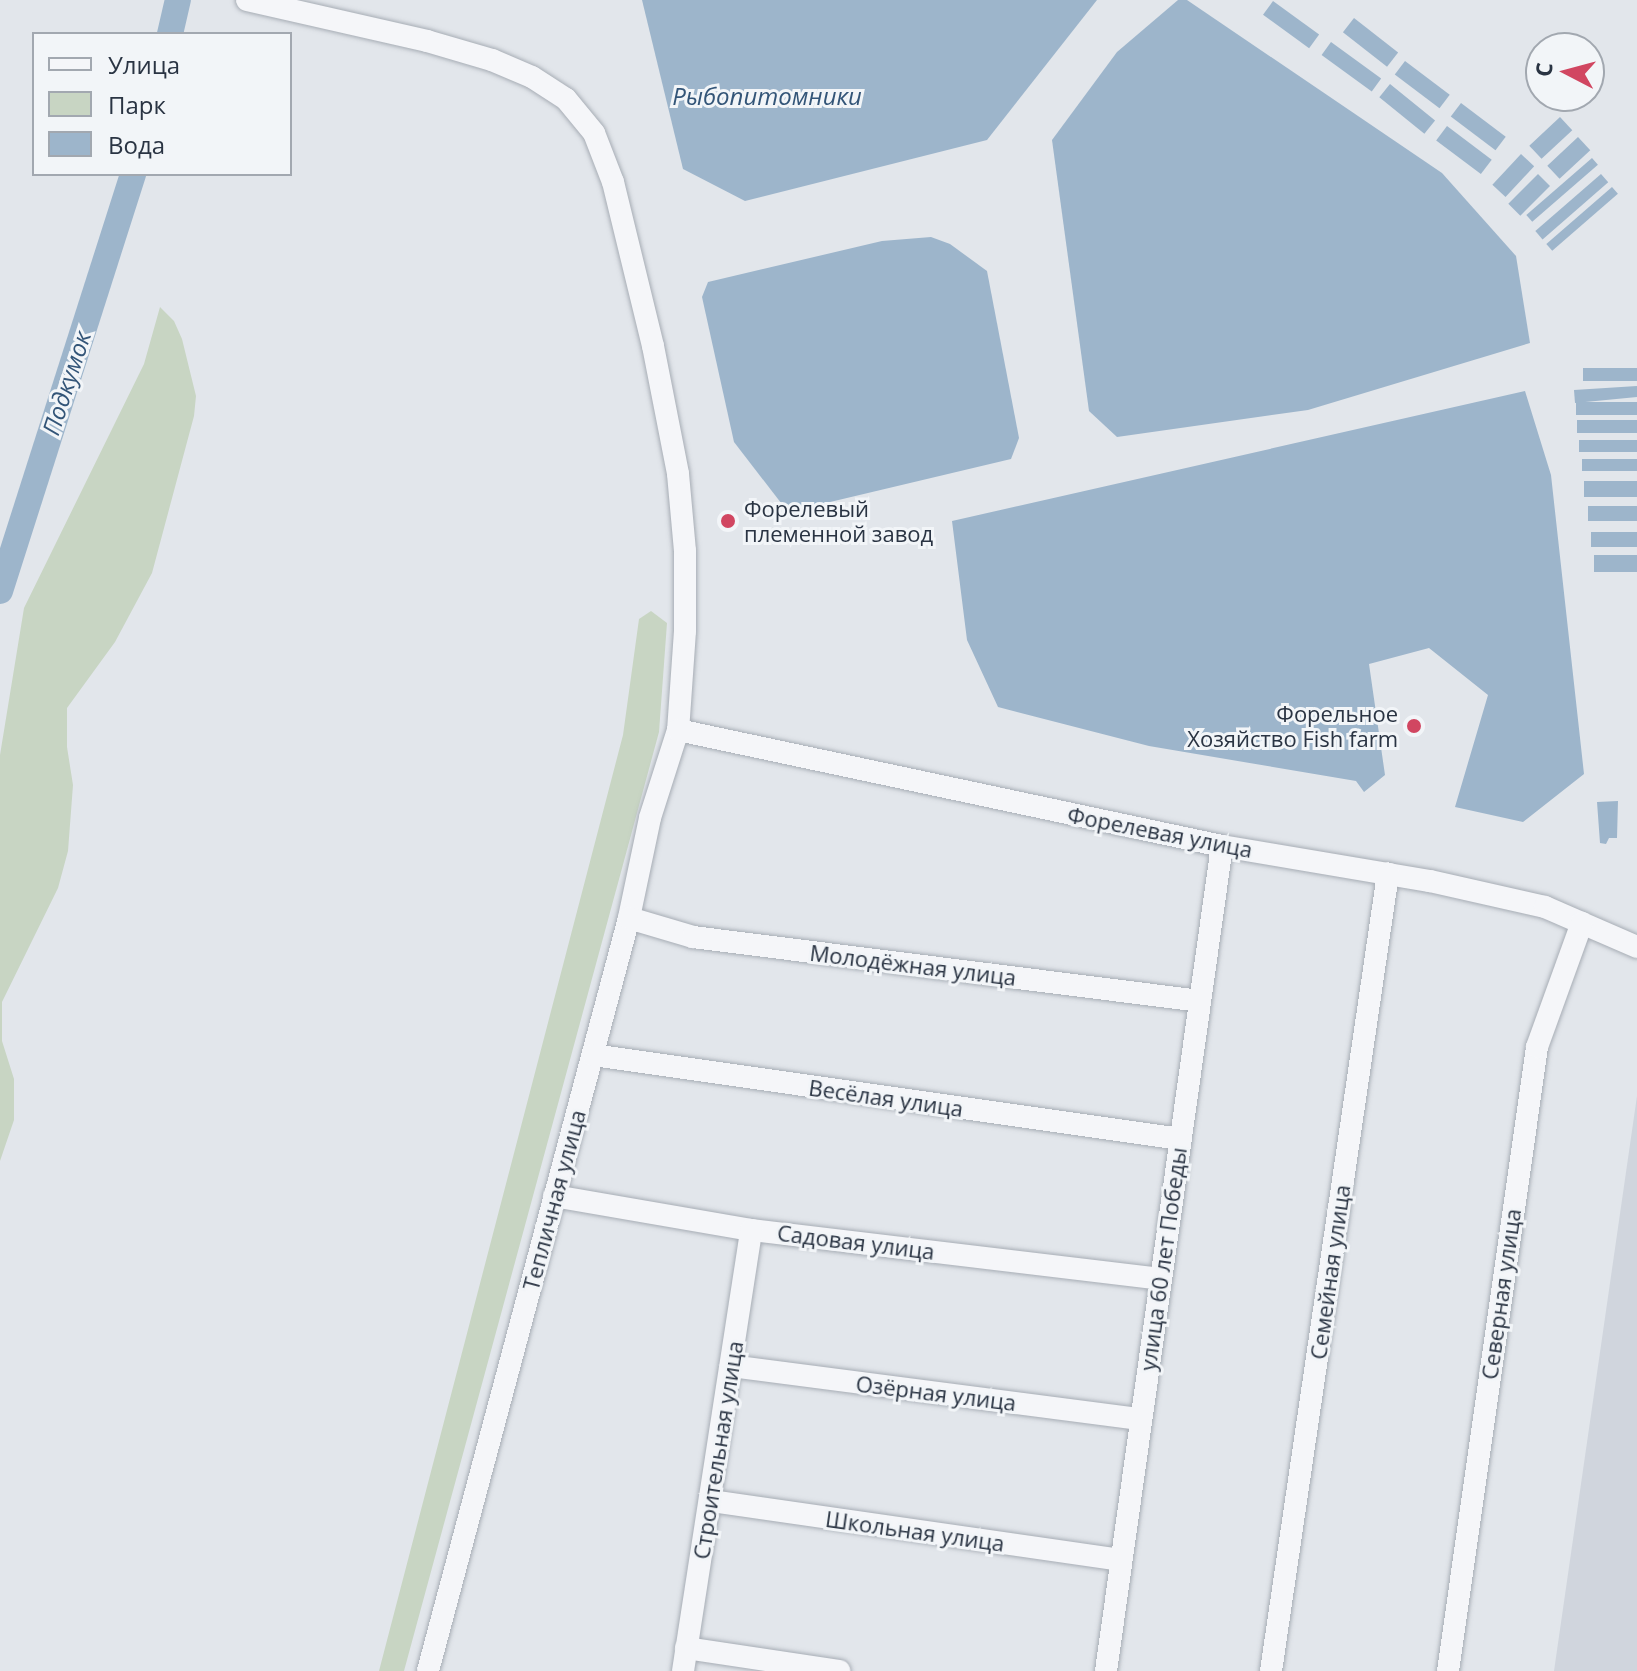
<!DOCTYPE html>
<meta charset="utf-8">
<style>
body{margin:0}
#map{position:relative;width:1637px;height:1671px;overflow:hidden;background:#e2e6eb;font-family:"Open Sans",sans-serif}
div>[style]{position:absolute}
.built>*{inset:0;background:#d0d5dd}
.green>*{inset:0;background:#c8d5c3}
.water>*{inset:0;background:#9db5cb;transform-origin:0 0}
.river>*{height:26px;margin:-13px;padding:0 13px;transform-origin:13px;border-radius:13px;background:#9db5cb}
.roads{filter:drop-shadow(0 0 2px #a7adb5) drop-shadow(0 0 2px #a7adb5)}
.minor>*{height:22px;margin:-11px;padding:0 11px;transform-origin:11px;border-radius:11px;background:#f5f6f9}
.dots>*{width:22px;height:22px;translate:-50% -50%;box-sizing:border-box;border:4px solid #f2f5f8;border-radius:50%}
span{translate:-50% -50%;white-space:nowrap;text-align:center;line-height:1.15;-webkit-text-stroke:6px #f2f5f8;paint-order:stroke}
.poi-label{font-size:22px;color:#2a3443}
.left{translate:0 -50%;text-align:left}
.right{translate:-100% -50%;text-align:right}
.street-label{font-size:22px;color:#2a3443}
.water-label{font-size:24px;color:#335578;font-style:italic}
.legend{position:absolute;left:32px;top:32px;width:260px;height:144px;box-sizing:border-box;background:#f2f5f8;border:2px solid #a2a8b0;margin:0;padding:10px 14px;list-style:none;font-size:24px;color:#2a3443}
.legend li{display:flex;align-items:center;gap:16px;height:40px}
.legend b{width:40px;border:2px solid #a2a8b0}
.north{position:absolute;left:1525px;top:32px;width:80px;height:80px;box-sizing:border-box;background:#f2f5f8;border:2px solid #a2a8b0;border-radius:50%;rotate:276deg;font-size:22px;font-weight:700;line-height:32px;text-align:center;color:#2a3443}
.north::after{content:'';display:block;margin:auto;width:28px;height:36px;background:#d14661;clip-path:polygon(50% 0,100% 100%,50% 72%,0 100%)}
</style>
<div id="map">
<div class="built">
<div style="clip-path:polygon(1637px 1096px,1637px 1671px,1554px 1671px)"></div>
</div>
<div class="green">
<div style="clip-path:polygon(160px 307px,174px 321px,182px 339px,196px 396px,194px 416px,152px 573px,115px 642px,67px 708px,67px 747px,73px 785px,68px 851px,58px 888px,2px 1002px,2px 1041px,14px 1079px,14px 1120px,0 1161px,0 755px,24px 608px,144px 364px)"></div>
<div style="clip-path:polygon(651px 611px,667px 623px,659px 732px,404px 1671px,379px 1671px,623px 735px,639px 619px)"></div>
</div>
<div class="water">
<div style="clip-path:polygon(642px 0,1097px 0,987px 140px,745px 201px,683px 169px)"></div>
<div style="clip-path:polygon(1178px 0,1187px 0,1442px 173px,1516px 256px,1530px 343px,1308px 410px,1117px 437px,1089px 411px,1052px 140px,1117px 52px)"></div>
<div style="left:1273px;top:1px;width:57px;height:17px;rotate:36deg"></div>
<div style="left:1354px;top:18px;width:56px;height:18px;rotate:38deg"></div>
<div style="left:1331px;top:42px;width:62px;height:16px;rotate:36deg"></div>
<div style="left:1405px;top:61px;width:56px;height:17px;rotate:37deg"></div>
<div style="left:1390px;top:84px;width:58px;height:17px;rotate:39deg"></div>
<div style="left:1461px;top:103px;width:56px;height:17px;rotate:37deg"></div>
<div style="left:1560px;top:117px;width:18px;height:42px;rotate:47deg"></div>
<div style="left:1447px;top:126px;width:56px;height:18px;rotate:37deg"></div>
<div style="left:1578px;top:137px;width:18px;height:42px;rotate:47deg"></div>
<div style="left:1521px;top:154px;width:18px;height:42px;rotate:43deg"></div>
<div style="left:1592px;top:158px;width:9px;height:87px;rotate:49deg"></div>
<div style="left:1538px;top:174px;width:17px;height:42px;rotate:45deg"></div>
<div style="left:1601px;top:174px;width:11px;height:87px;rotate:49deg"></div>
<div style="left:1612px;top:187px;width:9px;height:87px;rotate:49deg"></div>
<div style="clip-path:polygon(931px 237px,950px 244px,987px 271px,1019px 438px,1011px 459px,788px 512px,734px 442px,702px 297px,708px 282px,882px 241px)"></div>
<div style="left:1637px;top:368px;width:13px;height:54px;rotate:90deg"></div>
<div style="clip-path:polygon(1637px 386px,1637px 397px,1575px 403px,1574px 390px)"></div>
<div style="clip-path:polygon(1525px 391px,1551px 475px,1584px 774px,1523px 822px,1455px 807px,1488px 695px,1429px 648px,1369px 664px,1385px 775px,1364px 792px,1356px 781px,1149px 746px,998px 707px,967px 640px,952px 521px)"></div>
<div style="left:1637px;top:402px;width:13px;height:61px;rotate:90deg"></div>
<div style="left:1637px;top:420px;width:13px;height:60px;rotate:90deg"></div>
<div style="left:1637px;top:440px;width:12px;height:58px;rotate:90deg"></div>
<div style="left:1637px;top:459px;width:12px;height:55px;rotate:90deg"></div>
<div style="left:1637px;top:481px;width:16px;height:53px;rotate:90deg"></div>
<div style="left:1637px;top:506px;width:15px;height:49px;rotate:90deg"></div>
<div style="left:1637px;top:532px;width:15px;height:46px;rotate:90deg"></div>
<div style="left:1637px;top:555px;width:17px;height:43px;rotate:90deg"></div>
<div style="clip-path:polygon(1618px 801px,1617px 838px,1609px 838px,1606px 844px,1600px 843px,1597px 802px)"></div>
</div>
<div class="river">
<div style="left:170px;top:34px;width:35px;rotate:-77deg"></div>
<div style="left:0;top:591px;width:438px;rotate:-72.3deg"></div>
</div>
<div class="roads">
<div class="minor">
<div style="left:247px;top:0;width:185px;rotate:12.8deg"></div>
<div style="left:427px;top:41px;width:68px;rotate:16.3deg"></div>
<div style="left:492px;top:60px;width:43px;rotate:23deg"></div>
<div style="left:532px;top:77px;width:40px;rotate:32.9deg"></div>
<div style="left:566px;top:99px;width:44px;rotate:50.5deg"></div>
<div style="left:594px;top:133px;width:53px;rotate:68.8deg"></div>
<div style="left:613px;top:182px;width:169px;rotate:76.3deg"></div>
<div style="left:653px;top:346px;width:130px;rotate:78.9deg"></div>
<div style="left:678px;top:474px;width:77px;rotate:84.8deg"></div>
<div style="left:685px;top:551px;width:80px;rotate:90deg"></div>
<div style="left:685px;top:631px;width:99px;rotate:94deg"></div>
<div style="left:678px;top:730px;width:92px;rotate:107.7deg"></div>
<div style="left:650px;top:818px;width:102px;rotate:101.9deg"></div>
<div style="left:629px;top:918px;width:779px;rotate:104.95deg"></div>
<div style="left:678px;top:730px;width:556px;rotate:12.04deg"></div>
<div style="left:1222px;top:846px;width:211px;rotate:9.6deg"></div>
<div style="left:1430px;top:881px;width:118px;rotate:12.7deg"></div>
<div style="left:1545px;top:907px;width:100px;rotate:23.5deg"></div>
<div style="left:629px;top:918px;width:67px;rotate:16.5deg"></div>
<div style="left:693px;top:937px;width:511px;rotate:7.19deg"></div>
<div style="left:593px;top:1055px;width:593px;rotate:8.14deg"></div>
<div style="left:554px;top:1196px;width:200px;rotate:9.8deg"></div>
<div style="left:751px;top:1230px;width:412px;rotate:6.8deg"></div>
<div style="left:731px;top:1366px;width:413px;rotate:7.4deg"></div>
<div style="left:711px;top:1501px;width:413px;rotate:8.2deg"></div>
<div style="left:686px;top:1648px;width:155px;rotate:8.5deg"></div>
<div style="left:683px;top:1671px;width:446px;rotate:-81.2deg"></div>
<div style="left:1106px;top:1671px;width:833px;rotate:-82deg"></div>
<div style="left:1271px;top:1671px;width:806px;rotate:-81.65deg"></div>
<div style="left:1448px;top:1671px;width:630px;rotate:-81.88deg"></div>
<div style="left:1537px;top:1047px;width:132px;rotate:-70.1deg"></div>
</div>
</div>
<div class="dots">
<div style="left:728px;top:521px;background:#d14661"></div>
<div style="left:1414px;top:726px;background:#d14661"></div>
</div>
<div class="poi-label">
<span class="left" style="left:744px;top:521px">Форелевый<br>племенной завод</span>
<span class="right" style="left:1398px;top:726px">Форельное<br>Хозяйство Fish farm</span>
</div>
<div class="street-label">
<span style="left:1160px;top:832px;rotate:11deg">Форелевая улица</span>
<span style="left:913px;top:965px;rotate:7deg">Молодёжная улица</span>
<span style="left:886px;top:1098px;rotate:8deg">Весёлая улица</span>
<span style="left:554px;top:1200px;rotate:-75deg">Тепличная улица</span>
<span style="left:856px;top:1242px;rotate:7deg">Садовая улица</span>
<span style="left:1163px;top:1259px;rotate:-82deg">улица 60 лет Победы</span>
<span style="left:1330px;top:1272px;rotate:-82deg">Семейная улица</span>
<span style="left:1501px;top:1294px;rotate:-82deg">Северная улица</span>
<span style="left:936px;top:1393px;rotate:7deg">Озёрная улица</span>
<span style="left:718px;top:1450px;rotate:-81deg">Строительная улица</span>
<span style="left:915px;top:1531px;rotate:8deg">Школьная улица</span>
</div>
<div class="water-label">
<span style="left:767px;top:96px">Рыбопитомники</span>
<span style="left:66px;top:383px;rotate:-72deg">Подкумок</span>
</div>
<ul class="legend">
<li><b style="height:10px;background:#f5f6f9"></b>Улица</li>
<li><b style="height:22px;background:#c8d5c3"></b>Парк</li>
<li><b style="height:22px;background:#9db5cb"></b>Вода</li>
</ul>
<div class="north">С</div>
</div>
